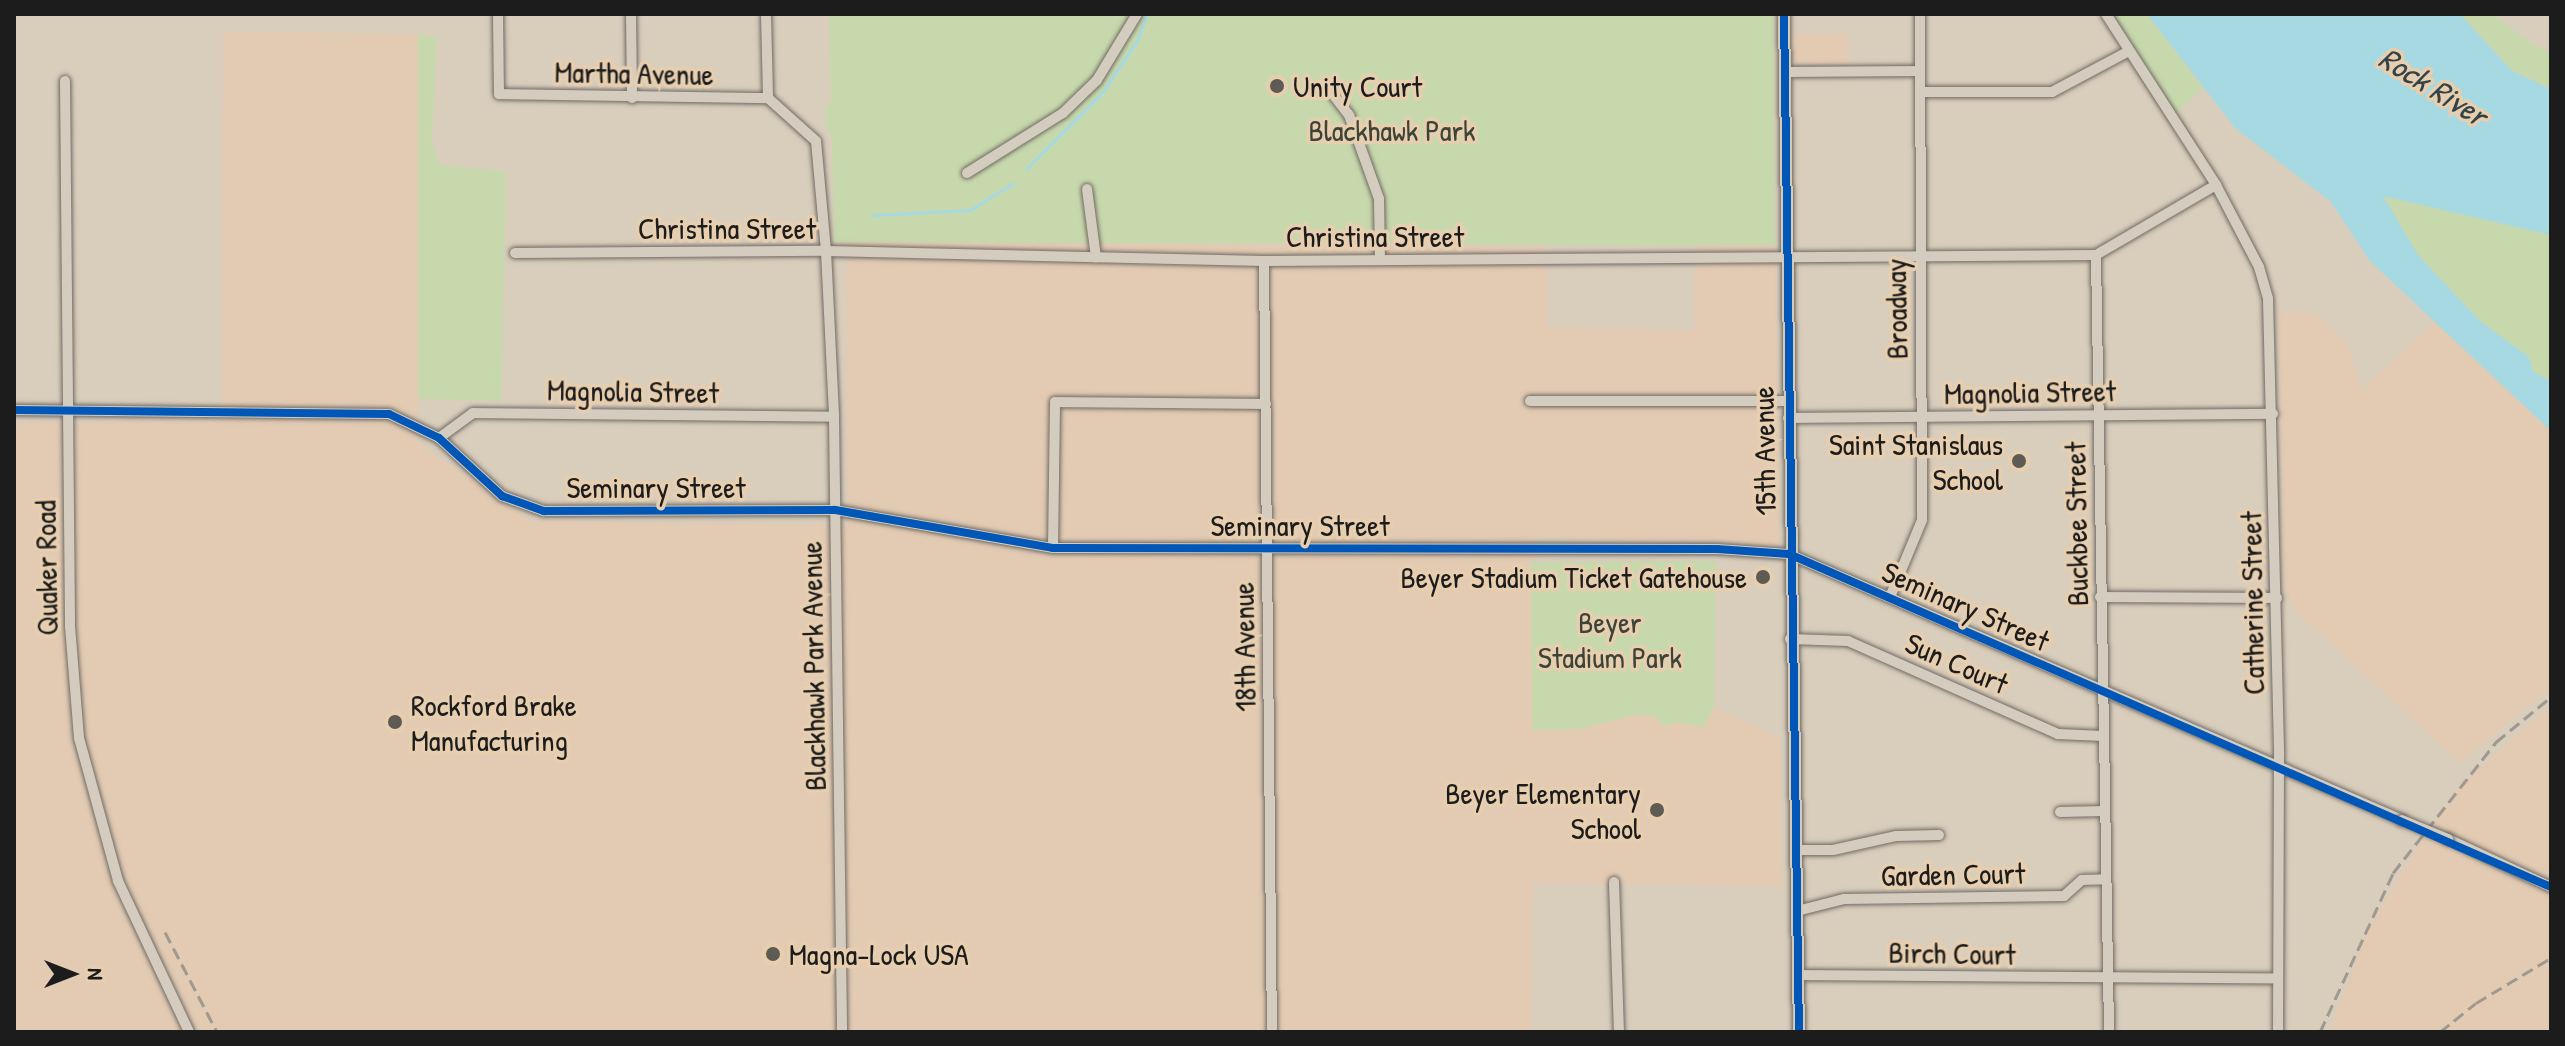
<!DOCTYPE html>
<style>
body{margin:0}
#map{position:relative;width:2565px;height:1046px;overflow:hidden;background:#d9cdbc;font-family:"Patrick Hand",sans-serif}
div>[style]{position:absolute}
.built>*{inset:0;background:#e2cab3}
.green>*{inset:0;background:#c7d9ac}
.water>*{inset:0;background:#a7d9e2}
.stream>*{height:3px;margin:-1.5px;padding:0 1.5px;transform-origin:1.5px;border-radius:1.5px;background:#a7d9e2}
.roads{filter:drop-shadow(0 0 2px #716c64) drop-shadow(0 0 2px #716c64)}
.minor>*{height:10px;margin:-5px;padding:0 5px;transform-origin:5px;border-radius:5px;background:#d5ccc0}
.major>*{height:12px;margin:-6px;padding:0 6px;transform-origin:6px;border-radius:6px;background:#d3cbb8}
.rail>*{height:3px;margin-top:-1.5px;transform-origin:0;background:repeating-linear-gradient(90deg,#a09990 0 12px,transparent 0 18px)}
.bridges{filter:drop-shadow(0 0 2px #716c64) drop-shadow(0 0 2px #716c64)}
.minor-bridge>*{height:10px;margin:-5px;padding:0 5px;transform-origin:5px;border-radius:5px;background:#d5ccc0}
.cycleway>*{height:8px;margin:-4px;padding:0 4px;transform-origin:4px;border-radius:4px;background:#0057b8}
.dots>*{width:22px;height:22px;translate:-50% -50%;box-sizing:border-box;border:4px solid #e6ceaf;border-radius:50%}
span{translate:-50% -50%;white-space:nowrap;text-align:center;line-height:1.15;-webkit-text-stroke:7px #e6ceaf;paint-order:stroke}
.street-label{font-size:30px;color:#1c1c1c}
.poi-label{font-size:30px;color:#1c1c1c}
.left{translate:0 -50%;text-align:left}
.right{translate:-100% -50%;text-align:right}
.park-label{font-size:30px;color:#3b4436}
.water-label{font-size:32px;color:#344347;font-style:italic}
.frame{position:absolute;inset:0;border:16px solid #1c1c1c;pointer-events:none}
.north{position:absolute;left:32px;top:934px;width:80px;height:80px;-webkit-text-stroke:6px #e6ceaf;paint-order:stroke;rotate:90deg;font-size:22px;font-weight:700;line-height:32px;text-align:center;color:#1c1c1c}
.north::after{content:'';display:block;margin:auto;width:28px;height:36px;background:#1c1c1c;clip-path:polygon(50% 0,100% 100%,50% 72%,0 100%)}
</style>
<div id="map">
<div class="built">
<div style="clip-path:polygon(223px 32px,418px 34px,418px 443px,533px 521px,847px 525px,846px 242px,1547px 247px,1548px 327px,1694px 330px,1695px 247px,1636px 247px,1775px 246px,1779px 546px,1533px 537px,1532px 729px,1578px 729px,1624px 715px,1655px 717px,1714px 707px,1780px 738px,1782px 886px,1533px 883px,1532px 1032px,14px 1032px,14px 423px,222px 421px)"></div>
<div style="clip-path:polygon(1792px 34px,1848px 34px,1848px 64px,1798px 65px,1792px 59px)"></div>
<div style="clip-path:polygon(2278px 312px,2314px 313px,2347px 342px,2362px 390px,2434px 322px,2551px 431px,2551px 687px,2460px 763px,2292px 608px,2284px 585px)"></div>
<div style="clip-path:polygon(2551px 704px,2551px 1032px,2330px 1032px,2369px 928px,2416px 849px,2457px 789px)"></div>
</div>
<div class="green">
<div style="clip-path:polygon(829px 14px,1774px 14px,1775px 246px,834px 242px,832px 139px,826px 126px,826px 105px,831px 103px)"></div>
<div style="clip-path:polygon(2113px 14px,2147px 14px,2203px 88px,2175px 114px)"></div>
<div style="clip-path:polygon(2460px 14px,2493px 14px,2536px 46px,2549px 52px,2551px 44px,2551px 89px,2512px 71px)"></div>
<div style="clip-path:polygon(418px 34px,437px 37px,432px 140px,439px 165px,506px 172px,501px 401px,418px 399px)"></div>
<div style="clip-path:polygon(2383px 195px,2551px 235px,2551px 381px,2533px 372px,2529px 357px,2480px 321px,2418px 255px)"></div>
<div style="clip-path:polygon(1716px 561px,1714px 707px,1704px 727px,1675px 722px,1664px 727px,1655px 717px,1639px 714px,1578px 729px,1532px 730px,1531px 562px)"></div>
</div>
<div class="water">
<div style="clip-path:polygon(2147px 14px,2460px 14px,2512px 71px,2551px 89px,2551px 235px,2383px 196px,2418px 255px,2480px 321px,2529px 357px,2533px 372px,2551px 381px,2551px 431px,2370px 261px,2331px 202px,2235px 128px)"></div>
</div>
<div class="stream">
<div style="left:1026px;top:169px;width:107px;rotate:-45deg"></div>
<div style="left:1102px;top:93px;width:63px;rotate:-56.1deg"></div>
<div style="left:1137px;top:41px;width:29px;rotate:-70deg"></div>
<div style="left:873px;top:215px;width:97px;rotate:-3deg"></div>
<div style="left:970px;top:210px;width:51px;rotate:-32.1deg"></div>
</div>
<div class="roads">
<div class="minor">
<div style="left:498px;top:14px;width:80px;rotate:89.3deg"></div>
<div style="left:499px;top:94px;width:269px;rotate:0.9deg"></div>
<div style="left:631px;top:14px;width:84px;rotate:89.3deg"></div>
<div style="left:766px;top:14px;width:84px;rotate:88.6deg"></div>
<div style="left:768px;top:98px;width:64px;rotate:41.9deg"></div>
<div style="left:816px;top:141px;width:110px;rotate:84.8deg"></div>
<div style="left:826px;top:251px;width:166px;rotate:87.2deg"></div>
<div style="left:834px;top:417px;width:615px;rotate:89.25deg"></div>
<div style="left:2106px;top:14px;width:203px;rotate:57.2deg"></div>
<div style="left:2216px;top:185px;width:93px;rotate:62.3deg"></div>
<div style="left:2259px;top:267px;width:33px;rotate:74deg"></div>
<div style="left:2268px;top:299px;width:456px;rotate:88.6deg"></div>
<div style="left:2279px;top:755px;width:277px;rotate:90.2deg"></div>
<div style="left:1784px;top:72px;width:136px;rotate:-0.4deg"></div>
<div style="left:65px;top:81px;width:545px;rotate:89.47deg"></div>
<div style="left:70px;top:626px;width:112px;rotate:85.4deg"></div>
<div style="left:79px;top:738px;width:148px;rotate:74.7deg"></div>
<div style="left:118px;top:881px;width:167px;rotate:64.8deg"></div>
<div style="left:1331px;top:92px;width:29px;rotate:52deg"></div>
<div style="left:1349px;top:115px;width:89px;rotate:70.3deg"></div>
<div style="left:1379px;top:199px;width:61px;rotate:89.1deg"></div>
<div style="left:1920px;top:92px;width:132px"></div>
<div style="left:2052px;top:92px;width:87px;rotate:-28deg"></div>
<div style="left:967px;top:173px;width:113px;rotate:-32deg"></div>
<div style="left:1063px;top:113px;width:47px;rotate:-44.1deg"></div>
<div style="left:1097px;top:80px;width:77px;rotate:-58.8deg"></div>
<div style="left:1087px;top:189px;width:69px;rotate:82.5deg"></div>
<div style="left:515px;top:253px;width:311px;rotate:-0.4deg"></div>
<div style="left:826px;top:251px;width:438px;rotate:1.3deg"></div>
<div style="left:1264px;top:261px;width:832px;rotate:-0.41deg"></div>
<div style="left:2096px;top:255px;width:139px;rotate:-30.3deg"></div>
<div style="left:2096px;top:255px;width:777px;rotate:89.04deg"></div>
<div style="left:1264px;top:261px;width:771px;rotate:89.41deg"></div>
<div style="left:1530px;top:401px;width:258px"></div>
<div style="left:14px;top:410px;width:375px;rotate:0.6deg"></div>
<div style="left:389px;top:414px;width:55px;rotate:25.6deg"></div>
<div style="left:439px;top:438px;width:86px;rotate:42.6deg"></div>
<div style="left:502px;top:496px;width:45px;rotate:19.7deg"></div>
<div style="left:544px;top:511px;width:291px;rotate:-0.2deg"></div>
<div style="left:835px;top:510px;width:221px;rotate:9.9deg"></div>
<div style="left:1053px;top:548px;width:664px;rotate:0.09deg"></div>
<div style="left:1717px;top:549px;width:72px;rotate:4deg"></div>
<div style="left:1789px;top:554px;width:668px;rotate:23.46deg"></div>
<div style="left:1788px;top:418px;width:485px;rotate:-0.5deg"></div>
<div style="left:439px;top:438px;width:42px;rotate:-36.3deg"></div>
<div style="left:473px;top:413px;width:361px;rotate:0.6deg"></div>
<div style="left:1053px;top:548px;width:146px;rotate:-89.2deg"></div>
<div style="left:1055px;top:402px;width:211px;rotate:0.5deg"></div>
<div style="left:1890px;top:597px;width:83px;rotate:-67.4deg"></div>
<div style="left:1922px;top:520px;width:506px;rotate:-90.23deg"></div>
<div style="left:2100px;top:597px;width:177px;rotate:0.3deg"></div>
<div style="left:1790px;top:639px;width:58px;rotate:2deg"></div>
<div style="left:1848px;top:641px;width:230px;rotate:23.9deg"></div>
<div style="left:2058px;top:734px;width:45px;rotate:2.5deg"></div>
<div style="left:2060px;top:812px;width:44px;rotate:-1.3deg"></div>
<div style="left:2448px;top:839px;width:114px;rotate:25deg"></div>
<div style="left:1796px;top:850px;width:37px"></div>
<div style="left:1833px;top:850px;width:65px;rotate:-12.5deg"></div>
<div style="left:1896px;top:836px;width:43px;rotate:-1.3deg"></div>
<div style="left:1614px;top:882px;width:150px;rotate:88.1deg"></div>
<div style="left:1797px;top:911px;width:49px;rotate:-14.3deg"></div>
<div style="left:1844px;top:899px;width:220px;rotate:-0.8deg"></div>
<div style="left:2064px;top:896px;width:24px;rotate:-42deg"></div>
<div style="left:2082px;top:880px;width:24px;rotate:-2deg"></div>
<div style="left:1798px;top:975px;width:479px;rotate:0.4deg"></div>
</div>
<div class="major">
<div style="left:1784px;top:14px;width:1018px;rotate:89.16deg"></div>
</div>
</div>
<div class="rail">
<div style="left:165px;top:932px;width:113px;rotate:62.5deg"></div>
<div style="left:2320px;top:1032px;width:175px;rotate:-65.3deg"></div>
<div style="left:2393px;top:873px;width:167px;rotate:-51.8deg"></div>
<div style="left:2496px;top:742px;width:71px;rotate:-39.3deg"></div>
<div style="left:2440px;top:1032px;width:46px;rotate:-38.9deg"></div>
<div style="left:2476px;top:1003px;width:87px;rotate:-31deg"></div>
</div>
<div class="bridges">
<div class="minor-bridge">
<div style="left:2402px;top:820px;width:50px;rotate:22.4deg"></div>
</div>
</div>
<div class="cycleway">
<div style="left:1784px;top:14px;width:1018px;rotate:89.16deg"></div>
<div style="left:14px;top:410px;width:375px;rotate:0.6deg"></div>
<div style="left:389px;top:414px;width:55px;rotate:25.6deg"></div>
<div style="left:439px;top:438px;width:86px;rotate:42.6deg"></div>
<div style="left:502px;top:496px;width:45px;rotate:19.7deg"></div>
<div style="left:544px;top:511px;width:291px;rotate:-0.2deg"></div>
<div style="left:835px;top:510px;width:221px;rotate:9.9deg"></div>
<div style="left:1053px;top:548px;width:664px;rotate:0.09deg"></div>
<div style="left:1717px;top:549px;width:72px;rotate:4deg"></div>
<div style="left:1789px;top:554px;width:832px;rotate:23.61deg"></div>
</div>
<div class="dots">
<div style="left:1277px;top:86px;background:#5e5a54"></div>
<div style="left:2019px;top:461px;background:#5e5a54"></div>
<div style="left:1763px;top:577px;background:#5e5a54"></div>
<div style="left:395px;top:722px;background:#5e5a54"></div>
<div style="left:1657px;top:810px;background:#5e5a54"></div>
<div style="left:773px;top:954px;background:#5e5a54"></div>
</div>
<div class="street-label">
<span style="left:634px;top:73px;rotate:1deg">Martha Avenue</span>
<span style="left:727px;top:228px">Christina Street</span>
<span style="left:1375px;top:236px">Christina Street</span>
<span style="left:1896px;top:309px;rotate:-91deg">Broadway</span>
<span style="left:633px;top:391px;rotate:1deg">Magnolia Street</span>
<span style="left:2030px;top:392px;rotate:-1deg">Magnolia Street</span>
<span style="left:1764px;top:451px;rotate:-91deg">15th Avenue</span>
<span style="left:656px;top:487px">Seminary Street</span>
<span style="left:2076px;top:524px;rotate:-91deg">Buckbee Street</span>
<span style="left:1300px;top:525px">Seminary Street</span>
<span style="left:46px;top:568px;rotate:-91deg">Quaker Road</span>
<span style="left:2252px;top:603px;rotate:-91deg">Catherine Street</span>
<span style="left:1966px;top:606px;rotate:24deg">Seminary Street</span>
<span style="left:1244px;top:647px;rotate:-91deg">18th Avenue</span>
<span style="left:1957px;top:663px;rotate:24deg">Sun Court</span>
<span style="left:813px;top:666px;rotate:-91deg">Blackhawk Park Avenue</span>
<span style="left:1953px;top:874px;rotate:-1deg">Garden Court</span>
<span style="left:1952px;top:953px;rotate:1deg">Birch Court</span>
</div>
<div class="poi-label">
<span class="left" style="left:1293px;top:86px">Unity Court</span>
<span class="right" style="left:2003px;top:461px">Saint Stanislaus<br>School</span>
<span class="right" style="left:1747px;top:577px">Beyer Stadium Ticket Gatehouse</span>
<span class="left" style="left:411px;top:722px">Rockford Brake<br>Manufacturing</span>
<span class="right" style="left:1641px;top:810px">Beyer Elementary<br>School</span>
<span class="left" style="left:789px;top:954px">Magna-Lock USA</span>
</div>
<div class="park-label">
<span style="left:1392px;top:130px">Blackhawk Park</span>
<span style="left:1610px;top:639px">Beyer<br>Stadium Park</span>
</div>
<div class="water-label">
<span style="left:2433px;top:87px;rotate:32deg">Rock River</span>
</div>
<div class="frame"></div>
<div class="north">N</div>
</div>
